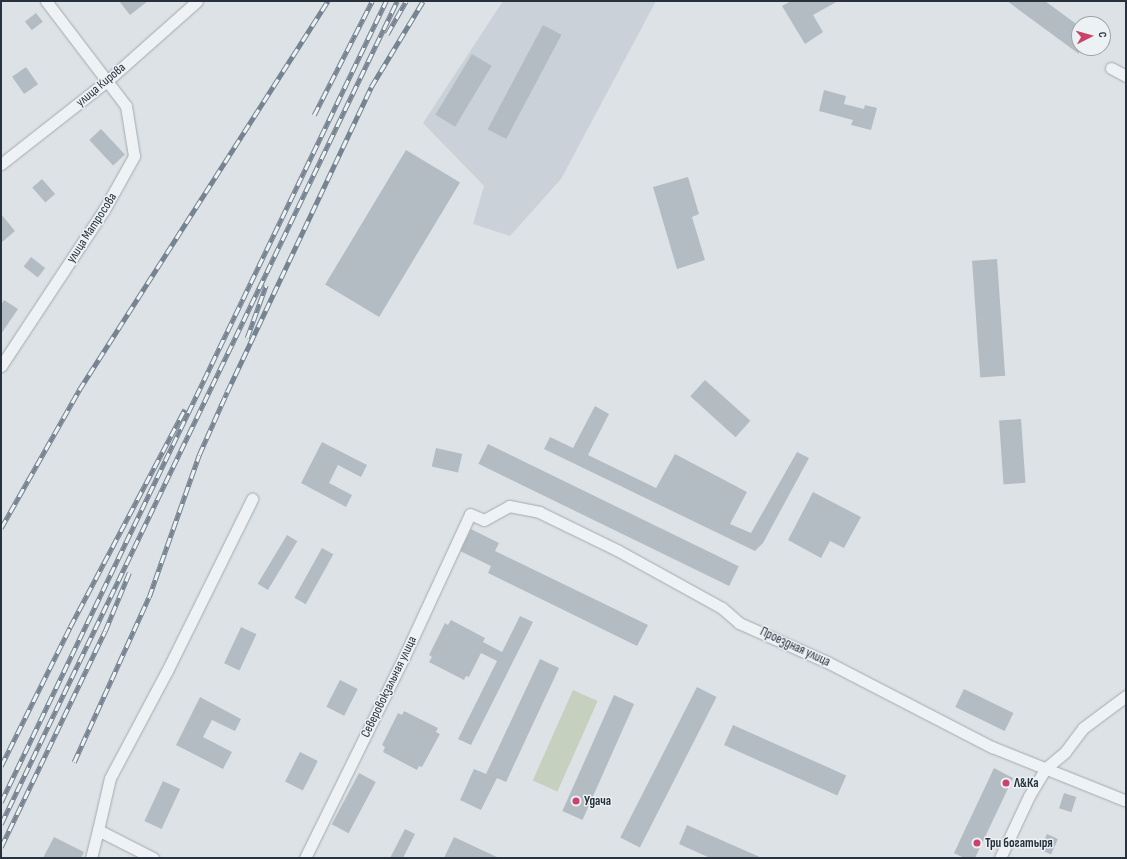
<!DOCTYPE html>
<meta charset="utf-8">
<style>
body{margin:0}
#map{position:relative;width:1127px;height:859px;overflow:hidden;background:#dde2e6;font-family:"Sofia Sans Condensed",sans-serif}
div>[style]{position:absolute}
.built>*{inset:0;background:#cbd1d8}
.green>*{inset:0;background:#c5d0be;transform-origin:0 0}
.building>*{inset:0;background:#b4bcc3;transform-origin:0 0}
.roads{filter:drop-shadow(0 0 1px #a3aab0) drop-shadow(0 0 1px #a3aab0)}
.minor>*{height:11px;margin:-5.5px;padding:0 5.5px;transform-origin:5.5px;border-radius:5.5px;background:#eff2f5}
.rail>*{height:4.5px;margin-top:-2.25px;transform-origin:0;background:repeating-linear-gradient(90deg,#ecf1f4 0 9px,#768390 0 18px);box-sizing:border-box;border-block:1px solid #768390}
.dots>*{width:11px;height:11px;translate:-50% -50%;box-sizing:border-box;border:2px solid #ecf1f4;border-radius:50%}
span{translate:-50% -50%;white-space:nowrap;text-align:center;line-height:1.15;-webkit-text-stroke:3px #ecf1f4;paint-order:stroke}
.street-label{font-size:13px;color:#27323d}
.poi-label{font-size:13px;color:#27323d;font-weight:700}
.left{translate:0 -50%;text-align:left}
.frame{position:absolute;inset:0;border:2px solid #27323d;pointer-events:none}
.north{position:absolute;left:1071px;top:16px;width:40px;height:40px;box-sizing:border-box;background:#ecf1f4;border:1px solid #9da5ab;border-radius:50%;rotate:84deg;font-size:11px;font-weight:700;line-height:16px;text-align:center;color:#27323d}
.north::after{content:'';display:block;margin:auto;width:14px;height:18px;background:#cc426a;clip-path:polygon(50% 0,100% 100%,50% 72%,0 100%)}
</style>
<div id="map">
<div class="built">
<div style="clip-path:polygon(503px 1px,656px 1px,561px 179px,510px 236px,473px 224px,484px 186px,423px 123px)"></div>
</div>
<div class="green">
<div style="left:573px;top:690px;width:27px;height:99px;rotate:24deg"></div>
</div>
<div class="building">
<div style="clip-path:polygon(119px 1px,148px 1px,130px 15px)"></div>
<div style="clip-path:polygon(791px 1px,838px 1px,813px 15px,823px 32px,805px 44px,782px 6px)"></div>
<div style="clip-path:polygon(1007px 1px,1045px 1px,1079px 26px,1079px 54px)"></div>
<div style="left:36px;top:13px;width:11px;height:14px;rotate:52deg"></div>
<div style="left:543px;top:25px;width:21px;height:118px;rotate:28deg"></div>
<div style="left:472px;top:54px;width:23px;height:71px;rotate:31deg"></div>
<div style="left:26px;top:67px;width:21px;height:17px;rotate:55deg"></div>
<div style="clip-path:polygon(824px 90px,846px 96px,844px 104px,864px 109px,865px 105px,877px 108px,871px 130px,851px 125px,853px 120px,819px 111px)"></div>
<div style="left:101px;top:129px;width:35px;height:16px;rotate:47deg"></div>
<div style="left:406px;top:150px;width:63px;height:157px;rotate:31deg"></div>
<div style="clip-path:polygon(688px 177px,699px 214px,692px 217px,705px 260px,677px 269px,653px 187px)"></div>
<div style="left:42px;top:179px;width:20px;height:13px;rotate:49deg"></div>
<div style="clip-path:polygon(1px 214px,15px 231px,1px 243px)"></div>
<div style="left:31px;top:257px;width:18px;height:12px;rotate:38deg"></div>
<div style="left:997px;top:259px;width:117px;height:25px;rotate:86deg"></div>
<div style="clip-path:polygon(4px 300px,18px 309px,1px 334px,1px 305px)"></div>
<div style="left:705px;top:380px;width:61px;height:22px;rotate:42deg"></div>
<div style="clip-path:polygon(595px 406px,609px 414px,588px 455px,656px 488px,675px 454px,747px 492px,730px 524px,751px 533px,797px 452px,809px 458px,763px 543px,755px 551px,544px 449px,550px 437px,573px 448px)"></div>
<div style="left:1021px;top:419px;width:64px;height:22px;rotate:86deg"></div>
<div style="clip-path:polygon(322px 442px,367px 465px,361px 477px,338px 465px,329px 483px,352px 495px,346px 507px,301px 483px)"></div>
<div style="left:488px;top:444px;width:279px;height:22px;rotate:26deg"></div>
<div style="left:436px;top:448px;width:27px;height:19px;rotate:13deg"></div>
<div style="clip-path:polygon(813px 492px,861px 517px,844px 548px,830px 541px,821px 558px,788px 540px)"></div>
<div style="clip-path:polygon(471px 529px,499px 543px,495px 551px,648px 625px,637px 646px,488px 573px,491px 566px,460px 551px)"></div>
<div style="left:287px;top:535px;width:12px;height:57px;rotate:31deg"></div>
<div style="left:322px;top:548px;width:13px;height:57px;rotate:29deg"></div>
<div style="clip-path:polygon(520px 616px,533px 622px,471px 745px,458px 739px,497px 661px,481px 653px,469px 677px,466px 676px,464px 680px,429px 662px,432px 657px,429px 655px,445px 623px,448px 625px,451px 620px,485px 638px,483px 642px,502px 652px)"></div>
<div style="left:241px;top:627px;width:17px;height:40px;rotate:25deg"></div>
<div style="clip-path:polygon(540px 659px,559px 668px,506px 782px,497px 778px,481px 810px,460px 800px,474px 769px,486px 774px)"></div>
<div style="left:340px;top:680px;width:20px;height:30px;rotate:27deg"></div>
<div style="left:697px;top:687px;width:22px;height:169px;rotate:27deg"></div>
<div style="left:964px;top:689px;width:55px;height:20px;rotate:26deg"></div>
<div style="left:614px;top:695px;width:22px;height:127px;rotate:24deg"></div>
<div style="clip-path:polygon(200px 697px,241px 719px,235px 731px,212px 720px,203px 737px,232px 752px,223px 769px,176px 745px)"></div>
<div style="clip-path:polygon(404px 711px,438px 728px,436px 732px,440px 734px,422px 767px,419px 766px,417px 770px,383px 752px,385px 747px,382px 745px,398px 713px,402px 715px)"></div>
<div style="left:733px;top:725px;width:124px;height:22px;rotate:24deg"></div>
<div style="left:300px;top:752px;width:20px;height:33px;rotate:27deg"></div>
<div style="clip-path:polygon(994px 768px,1013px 778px,975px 858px,964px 858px,954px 853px)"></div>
<div style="left:359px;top:773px;width:19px;height:58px;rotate:28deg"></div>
<div style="left:163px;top:781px;width:19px;height:44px;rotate:25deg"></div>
<div style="left:1064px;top:793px;width:13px;height:16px;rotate:18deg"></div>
<div style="clip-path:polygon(687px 825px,762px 858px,710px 858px,679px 844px)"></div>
<div style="clip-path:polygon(405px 829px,415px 834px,403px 858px,390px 858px)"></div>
<div style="left:1047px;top:834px;width:12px;height:17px;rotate:24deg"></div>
<div style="clip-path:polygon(54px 837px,84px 852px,81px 858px,43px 858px)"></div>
<div style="clip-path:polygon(454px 837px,499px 858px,444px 858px)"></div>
</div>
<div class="roads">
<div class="minor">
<div style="left:1111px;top:68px;width:17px;rotate:28deg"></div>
<div style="left:1px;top:164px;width:135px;rotate:-38.1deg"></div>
<div style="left:107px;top:81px;width:120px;rotate:-41.6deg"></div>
<div style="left:1px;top:366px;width:187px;rotate:-56.6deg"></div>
<div style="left:104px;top:210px;width:62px;rotate:-60.9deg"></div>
<div style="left:134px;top:156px;width:51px;rotate:-99.1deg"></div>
<div style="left:126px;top:106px;width:132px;rotate:-127.3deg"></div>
<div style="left:98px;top:830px;width:53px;rotate:-77deg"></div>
<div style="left:110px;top:778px;width:123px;rotate:-62deg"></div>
<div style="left:168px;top:669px;width:190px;rotate:-63.7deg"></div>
<div style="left:91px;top:858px;width:29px;rotate:-76deg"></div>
<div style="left:98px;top:830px;width:62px;rotate:27deg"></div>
<div style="left:305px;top:858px;width:224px;rotate:-63.8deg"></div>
<div style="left:404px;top:657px;width:157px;rotate:-65.2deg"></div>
<div style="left:470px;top:514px;width:15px;rotate:23deg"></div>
<div style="left:484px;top:520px;width:29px;rotate:-29deg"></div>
<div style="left:509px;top:506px;width:31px;rotate:11deg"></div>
<div style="left:539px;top:512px;width:87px;rotate:26deg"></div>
<div style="left:617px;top:550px;width:120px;rotate:28.9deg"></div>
<div style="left:722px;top:608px;width:23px;rotate:41deg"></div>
<div style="left:739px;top:623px;width:96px;rotate:23.9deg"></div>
<div style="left:827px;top:662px;width:186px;rotate:27.3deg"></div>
<div style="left:992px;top:747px;width:144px;rotate:21.9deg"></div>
<div style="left:1000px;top:858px;width:68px;rotate:-64.9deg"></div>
<div style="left:1029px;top:796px;width:33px;rotate:-59deg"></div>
<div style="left:1046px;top:768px;width:25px;rotate:-40deg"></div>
<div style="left:1065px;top:752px;width:30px;rotate:-53deg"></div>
<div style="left:1083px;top:728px;width:54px;rotate:-36.7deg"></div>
</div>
</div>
<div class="rail">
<div style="left:387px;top:34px;width:38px;rotate:-60deg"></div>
<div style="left:314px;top:115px;width:128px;rotate:-63deg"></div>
<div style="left:247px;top:338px;width:56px;rotate:-70.3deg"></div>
<div style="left:1px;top:528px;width:159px;rotate:-60.5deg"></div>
<div style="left:79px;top:390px;width:462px;rotate:-57.4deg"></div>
<div style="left:74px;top:762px;width:181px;rotate:-65.6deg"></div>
<div style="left:149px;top:597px;width:151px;rotate:-70.6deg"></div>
<div style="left:199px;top:455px;width:69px;rotate:-66deg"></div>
<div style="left:227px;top:392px;width:337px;rotate:-64.7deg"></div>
<div style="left:371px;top:87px;width:100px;rotate:-58.8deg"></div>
<div style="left:1px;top:766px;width:155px;rotate:-63.6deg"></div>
<div style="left:70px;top:627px;width:246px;rotate:-62.2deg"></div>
<div style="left:1px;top:802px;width:889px;rotate:-64.33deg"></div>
<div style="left:1px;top:824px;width:913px;rotate:-64.3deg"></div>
<div style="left:1px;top:847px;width:240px;rotate:-64.3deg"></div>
<div style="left:105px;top:631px;width:63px;rotate:-67.5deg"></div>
</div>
<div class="dots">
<div style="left:1006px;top:783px;background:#cc426a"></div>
<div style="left:576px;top:801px;background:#cc426a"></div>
<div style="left:977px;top:843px;background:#cc426a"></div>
</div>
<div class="street-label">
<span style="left:101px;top:85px;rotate:-40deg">улица Кирова</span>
<span style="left:92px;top:228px;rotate:-57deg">улица Матросова</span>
<span style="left:795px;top:647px;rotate:25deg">Проездная улица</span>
<span style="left:389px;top:687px;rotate:-64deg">Северовокзальная улица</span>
</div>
<div class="poi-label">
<span class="left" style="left:1014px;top:783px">Л&amp;Ка</span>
<span class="left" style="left:584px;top:801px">Удача</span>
<span class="left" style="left:985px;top:843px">Три богатыря</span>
</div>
<div class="frame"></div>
<div class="north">С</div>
</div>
